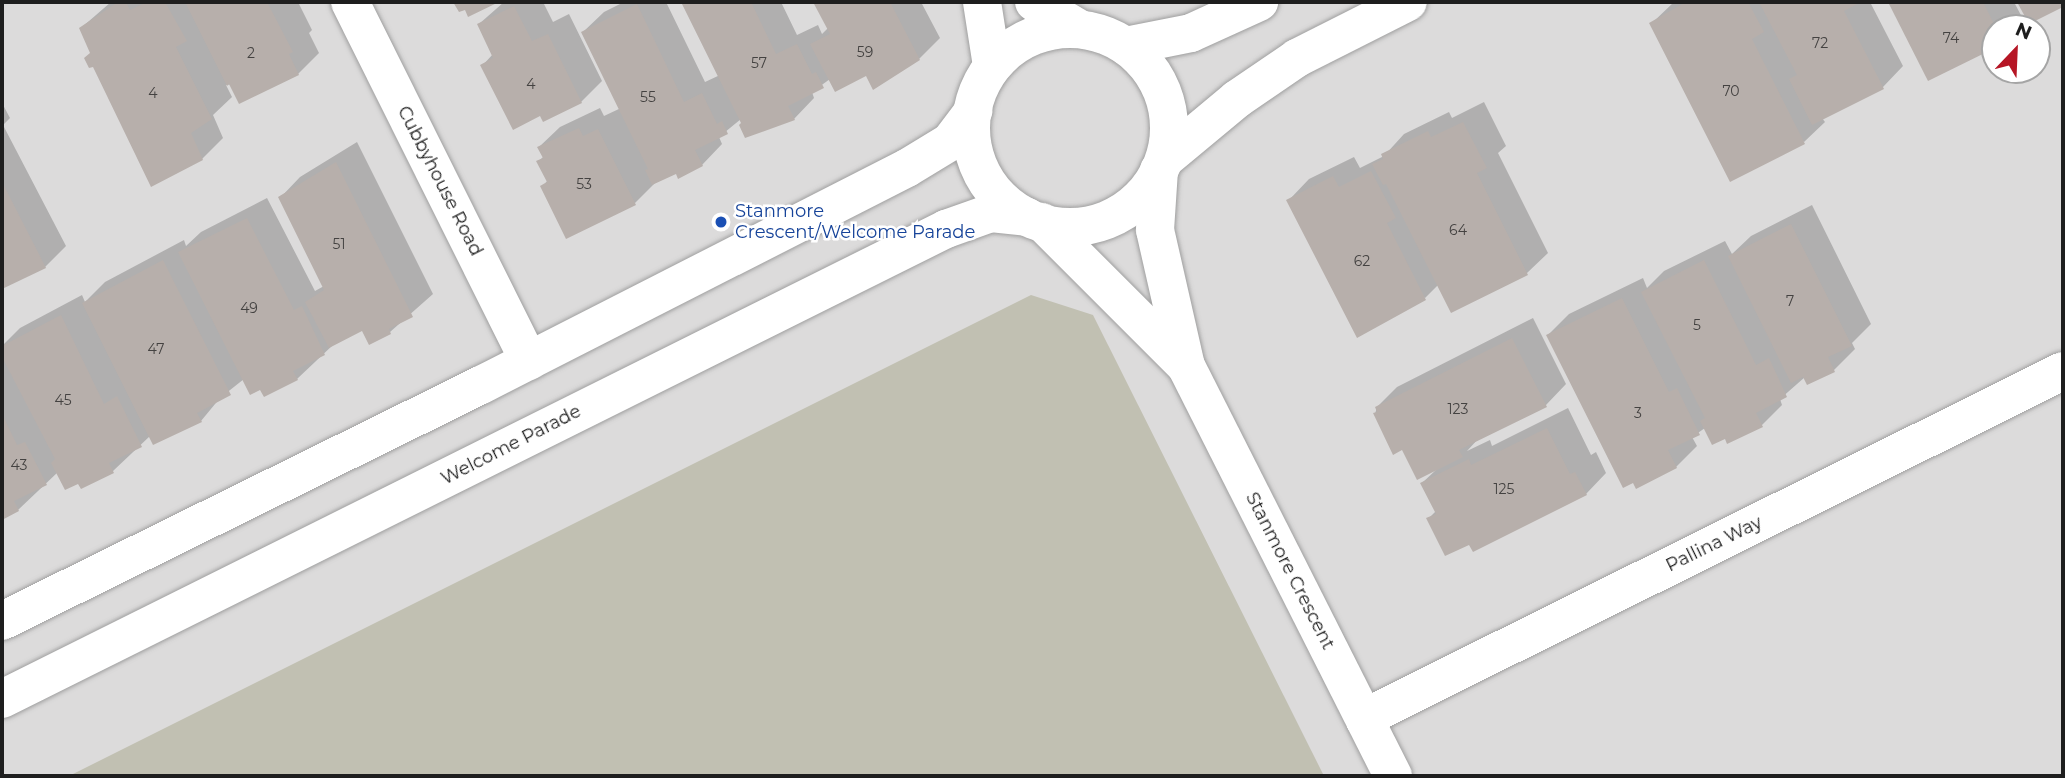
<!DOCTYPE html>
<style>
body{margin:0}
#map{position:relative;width:2065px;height:778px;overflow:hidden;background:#eeeae5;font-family:Montserrat,sans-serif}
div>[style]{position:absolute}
.residential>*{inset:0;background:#dcdbdb}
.construction>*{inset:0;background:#c1c0b2}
.shadow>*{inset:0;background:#0003}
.building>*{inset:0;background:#b7afab}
.roads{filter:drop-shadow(0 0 2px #9f9f9f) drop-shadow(0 0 2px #9f9f9f)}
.minor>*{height:38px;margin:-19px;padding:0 19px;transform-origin:19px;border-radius:19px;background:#fff}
.minor>.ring{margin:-19px;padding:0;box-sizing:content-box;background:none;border:38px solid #fff;border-radius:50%}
.dots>*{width:19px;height:19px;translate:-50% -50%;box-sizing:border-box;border:4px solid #fff;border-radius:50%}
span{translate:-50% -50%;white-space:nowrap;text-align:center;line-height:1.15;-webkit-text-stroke:5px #fff;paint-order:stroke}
.number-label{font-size:14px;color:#444241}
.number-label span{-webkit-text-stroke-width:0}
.street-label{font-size:18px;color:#1e1e1e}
.transit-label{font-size:18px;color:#164399}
.left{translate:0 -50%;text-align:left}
.frame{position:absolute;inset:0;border:4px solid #1e1e1e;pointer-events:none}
.north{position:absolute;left:1981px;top:14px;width:70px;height:70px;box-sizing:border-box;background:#fff;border:2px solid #a5a5a5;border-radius:50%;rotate:23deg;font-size:19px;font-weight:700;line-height:28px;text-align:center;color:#1e1e1e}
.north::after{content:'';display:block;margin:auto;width:24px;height:32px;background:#b61625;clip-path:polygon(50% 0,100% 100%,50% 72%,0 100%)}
</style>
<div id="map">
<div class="residential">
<div style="clip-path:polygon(evenodd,2px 2px,2063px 2px,2063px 776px,2px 776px,2px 2px,1995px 28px,2037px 28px,2037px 70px,1995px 70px,1995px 28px)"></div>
</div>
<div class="construction">
<div style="clip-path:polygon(1031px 295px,1093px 315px,1324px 776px,69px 776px)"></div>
</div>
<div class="shadow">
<div style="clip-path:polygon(111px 2px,298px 2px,312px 30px,309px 33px,319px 53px,298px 74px,226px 85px,232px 97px,213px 115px,223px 138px,202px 159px,92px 52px,81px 28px)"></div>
<div style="clip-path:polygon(504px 2px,543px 2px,553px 22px,569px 14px,602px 81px,581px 102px,541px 114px,482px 66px,493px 54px,479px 24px)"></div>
<div style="clip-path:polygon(624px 2px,666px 2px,705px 82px,720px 75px,683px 2px,781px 2px,797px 35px,818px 25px,822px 34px,828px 28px,815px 2px,921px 2px,940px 38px,919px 59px,867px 74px,830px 79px,812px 92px,814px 98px,794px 119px,743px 123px,741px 119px,719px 137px,722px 144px,702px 165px,676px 172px,655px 183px,635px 203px,542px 187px,548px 180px,539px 161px,544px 156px,539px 147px,560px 127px,600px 108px,604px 116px,621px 108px,583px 32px,604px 12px)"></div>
<div style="clip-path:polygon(1674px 2px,1870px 2px,1903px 66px,1883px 87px,1822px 118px,1825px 122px,1804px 142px,1651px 24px)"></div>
<div style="clip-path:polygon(1890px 2px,2014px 2px,2024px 21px,2017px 28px,1995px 28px,1929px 79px)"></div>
<div style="clip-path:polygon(1484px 102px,1506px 146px,1498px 153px,1548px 253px,1527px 273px,1439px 284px,1425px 298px,1289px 200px,1309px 179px,1354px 157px,1360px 168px,1384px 156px,1404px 134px,1449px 112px,1452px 118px)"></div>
<div style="clip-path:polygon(2px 103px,10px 118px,3px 125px,66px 246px,45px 267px,2px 287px)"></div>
<div style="clip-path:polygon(357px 142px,433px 294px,390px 332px,363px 329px,334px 344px,297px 379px,261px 388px,244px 379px,220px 398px,201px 421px,150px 436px,113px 471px,79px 482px,58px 472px,18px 510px,2px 518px,2px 346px,20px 328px,82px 295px,85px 302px,105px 282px,184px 240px,186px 246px,201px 232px,267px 198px,315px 291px,324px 286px,280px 198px,300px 177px)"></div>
<div style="clip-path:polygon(1812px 205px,1871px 324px,1852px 343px,1855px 349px,1834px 370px,1808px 383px,1805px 377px,1780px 399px,1782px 405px,1762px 425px,1725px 436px,1705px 428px,1692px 437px,1697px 446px,1676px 467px,1548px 335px,1569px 314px,1643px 278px,1647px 288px,1664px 271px,1725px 241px,1732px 254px,1751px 236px)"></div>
<div style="clip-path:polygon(1533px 318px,1566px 384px,1546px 405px,1479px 438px,1467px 451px,1490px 440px,1492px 446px,1568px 408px,1591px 455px,1596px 452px,1606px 473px,1586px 494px,1470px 542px,1428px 519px,1436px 511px,1422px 483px,1437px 469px,1402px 448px,1375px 414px,1377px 407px,1397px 387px)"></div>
</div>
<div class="building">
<div style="clip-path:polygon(118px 2px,126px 2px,130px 10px,147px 2px,165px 2px,187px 41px,176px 47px,212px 119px,191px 133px,203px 160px,151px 187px,93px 67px,89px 68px,84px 58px,90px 53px,79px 28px)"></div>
<div style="clip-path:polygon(185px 2px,267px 2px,293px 52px,289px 54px,299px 75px,239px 104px,229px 84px,227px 86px)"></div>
<div style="clip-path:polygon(453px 2px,499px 2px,468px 17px,465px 10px,459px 12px)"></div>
<div style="clip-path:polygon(681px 2px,751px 2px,776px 54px,797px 44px,812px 74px,816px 72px,824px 88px,788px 106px,795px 120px,745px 138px,739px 125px,741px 123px)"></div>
<div style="clip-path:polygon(813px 2px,890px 2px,920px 60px,873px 90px,866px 76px,835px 92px,810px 44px,830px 34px)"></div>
<div style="clip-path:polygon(1686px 2px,1748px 2px,1764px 32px,1752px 39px,1805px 144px,1730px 182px,1649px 23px)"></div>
<div style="clip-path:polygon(1759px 2px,1861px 2px,1844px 11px,1884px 89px,1812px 125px,1789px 79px,1797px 75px)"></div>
<div style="clip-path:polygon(1888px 2px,1983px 2px,1996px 28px,1995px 48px,1928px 81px)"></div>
<div style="clip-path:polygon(2017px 2px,2063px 2px,2063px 7px,2029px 24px)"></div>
<div style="clip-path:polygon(637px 4px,684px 102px,702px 93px,717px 124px,722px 121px,728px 134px,695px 150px,703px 166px,678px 179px,676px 174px,652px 185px,645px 170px,648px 169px,581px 32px)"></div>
<div style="clip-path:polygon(514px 6px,532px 41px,548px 34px,582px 103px,543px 122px,540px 116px,513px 130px,480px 65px,493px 58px,477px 24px)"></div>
<div style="clip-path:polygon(1463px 122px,1487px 168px,1477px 173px,1528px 275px,1451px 313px,1386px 184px,1383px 185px,1372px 164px,1383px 159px,1381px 154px,1428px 131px,1431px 137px)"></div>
<div style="clip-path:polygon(579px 128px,583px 136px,598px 129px,636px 205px,566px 239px,540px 186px,547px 182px,536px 161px,543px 158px,537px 147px)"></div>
<div style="clip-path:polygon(336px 162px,413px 317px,389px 329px,391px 334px,369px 345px,362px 331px,329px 348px,305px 302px,324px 290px,278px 197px)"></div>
<div style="clip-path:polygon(1371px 171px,1396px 218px,1387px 223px,1426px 300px,1357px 338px,1286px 200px,1333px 176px,1339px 187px)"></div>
<div style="clip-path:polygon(2px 182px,46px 268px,2px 289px)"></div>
<div style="clip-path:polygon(247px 218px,294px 310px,302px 306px,325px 355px,293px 371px,298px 380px,264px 397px,260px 390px,250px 395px,178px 252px)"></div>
<div style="clip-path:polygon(1791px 224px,1852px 346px,1828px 357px,1835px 372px,1807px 385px,1803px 377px,1791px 383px,1728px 256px)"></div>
<div style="clip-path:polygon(163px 260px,231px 395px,197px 413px,202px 422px,153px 445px,82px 303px)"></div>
<div style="clip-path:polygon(1704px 260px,1756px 365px,1769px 358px,1787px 397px,1756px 413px,1763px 427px,1727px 444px,1725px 439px,1712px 445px,1700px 421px,1705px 418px,1641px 292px)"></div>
<div style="clip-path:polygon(1622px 298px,1669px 392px,1677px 388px,1700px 435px,1668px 450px,1677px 468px,1636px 489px,1633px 483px,1623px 488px,1546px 335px)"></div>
<div style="clip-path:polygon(61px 315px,104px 404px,117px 396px,142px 447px,109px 463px,114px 473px,81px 489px,78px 484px,65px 490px,51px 463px,55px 459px,2px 357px,2px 346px)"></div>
<div style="clip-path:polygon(1512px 338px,1547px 407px,1459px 450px,1463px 457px,1417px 480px,1402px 450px,1393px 455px,1373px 413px,1377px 412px,1375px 407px)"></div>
<div style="clip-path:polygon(2px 414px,17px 445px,25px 442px,47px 485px,14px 501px,19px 511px,2px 520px)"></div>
<div style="clip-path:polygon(1547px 428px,1570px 474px,1575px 472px,1587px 495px,1473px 552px,1469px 545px,1445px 556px,1426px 518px,1436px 514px,1420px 483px,1469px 459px,1471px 465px)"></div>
</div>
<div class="roads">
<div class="minor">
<div style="left:350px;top:2px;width:401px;rotate:63.5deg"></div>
<div style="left:982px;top:2px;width:65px;rotate:81.1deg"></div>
<div style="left:1034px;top:2px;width:53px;rotate:30.4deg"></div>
<div class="ring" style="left:971px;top:29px;width:160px;height:160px"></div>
<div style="left:1126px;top:46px;width:66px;rotate:-11.3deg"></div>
<div style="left:1191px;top:33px;width:75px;rotate:-24.5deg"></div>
<div style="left:1165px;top:159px;width:94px;rotate:-39.8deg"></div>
<div style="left:1237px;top:99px;width:73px;rotate:-34.3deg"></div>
<div style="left:1297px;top:58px;width:124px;rotate:-26.8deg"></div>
<div style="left:1159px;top:170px;width:60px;rotate:93.8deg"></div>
<div style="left:1155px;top:230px;width:139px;rotate:77.2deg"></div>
<div style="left:1186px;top:366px;width:459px;rotate:63.2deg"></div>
<div style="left:1042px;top:222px;width:201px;rotate:45deg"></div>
<div style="left:2px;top:621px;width:534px;rotate:-26.23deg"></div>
<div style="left:481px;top:385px;width:478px;rotate:-27deg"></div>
<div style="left:907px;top:168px;width:50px;rotate:-31.2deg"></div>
<div style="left:950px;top:142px;width:39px;rotate:-53deg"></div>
<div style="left:2px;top:699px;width:1055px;rotate:-26.47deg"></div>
<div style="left:946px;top:229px;width:48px;rotate:-19.6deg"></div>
<div style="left:991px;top:213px;width:36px;rotate:6deg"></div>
<div style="left:1364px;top:718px;width:780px;rotate:-26.4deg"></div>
</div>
</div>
<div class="dots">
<div style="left:721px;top:222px;background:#1a4fb4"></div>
</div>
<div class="number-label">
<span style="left:1951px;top:38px">74</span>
<span style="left:1820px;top:43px">72</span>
<span style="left:865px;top:52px">59</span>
<span style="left:251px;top:53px">2</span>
<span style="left:759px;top:63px">57</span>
<span style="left:531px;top:84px">4</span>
<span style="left:1731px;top:91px">70</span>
<span style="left:153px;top:93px">4</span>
<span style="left:648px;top:97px">55</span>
<span style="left:584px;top:184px">53</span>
<span style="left:1458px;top:230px">64</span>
<span style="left:339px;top:244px">51</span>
<span style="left:1362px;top:261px">62</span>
<span style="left:1790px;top:301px">7</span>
<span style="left:249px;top:308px">49</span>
<span style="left:1697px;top:325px">5</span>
<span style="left:156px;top:349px">47</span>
<span style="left:63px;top:400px">45</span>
<span style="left:1458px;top:409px">123</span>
<span style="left:1638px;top:413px">3</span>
<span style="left:19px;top:465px">43</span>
<span style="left:1504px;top:489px">125</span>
</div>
<div class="street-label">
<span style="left:440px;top:181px;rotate:63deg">Cubbyhouse Road</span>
<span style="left:511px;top:445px;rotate:-27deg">Welcome Parade</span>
<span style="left:1714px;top:544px;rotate:-26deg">Pallina Way</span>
<span style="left:1290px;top:571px;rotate:63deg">Stanmore Crescent</span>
</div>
<div class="transit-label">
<span class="left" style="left:735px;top:222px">Stanmore<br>Crescent/Welcome Parade</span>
</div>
<div class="frame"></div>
<div class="north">N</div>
</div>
